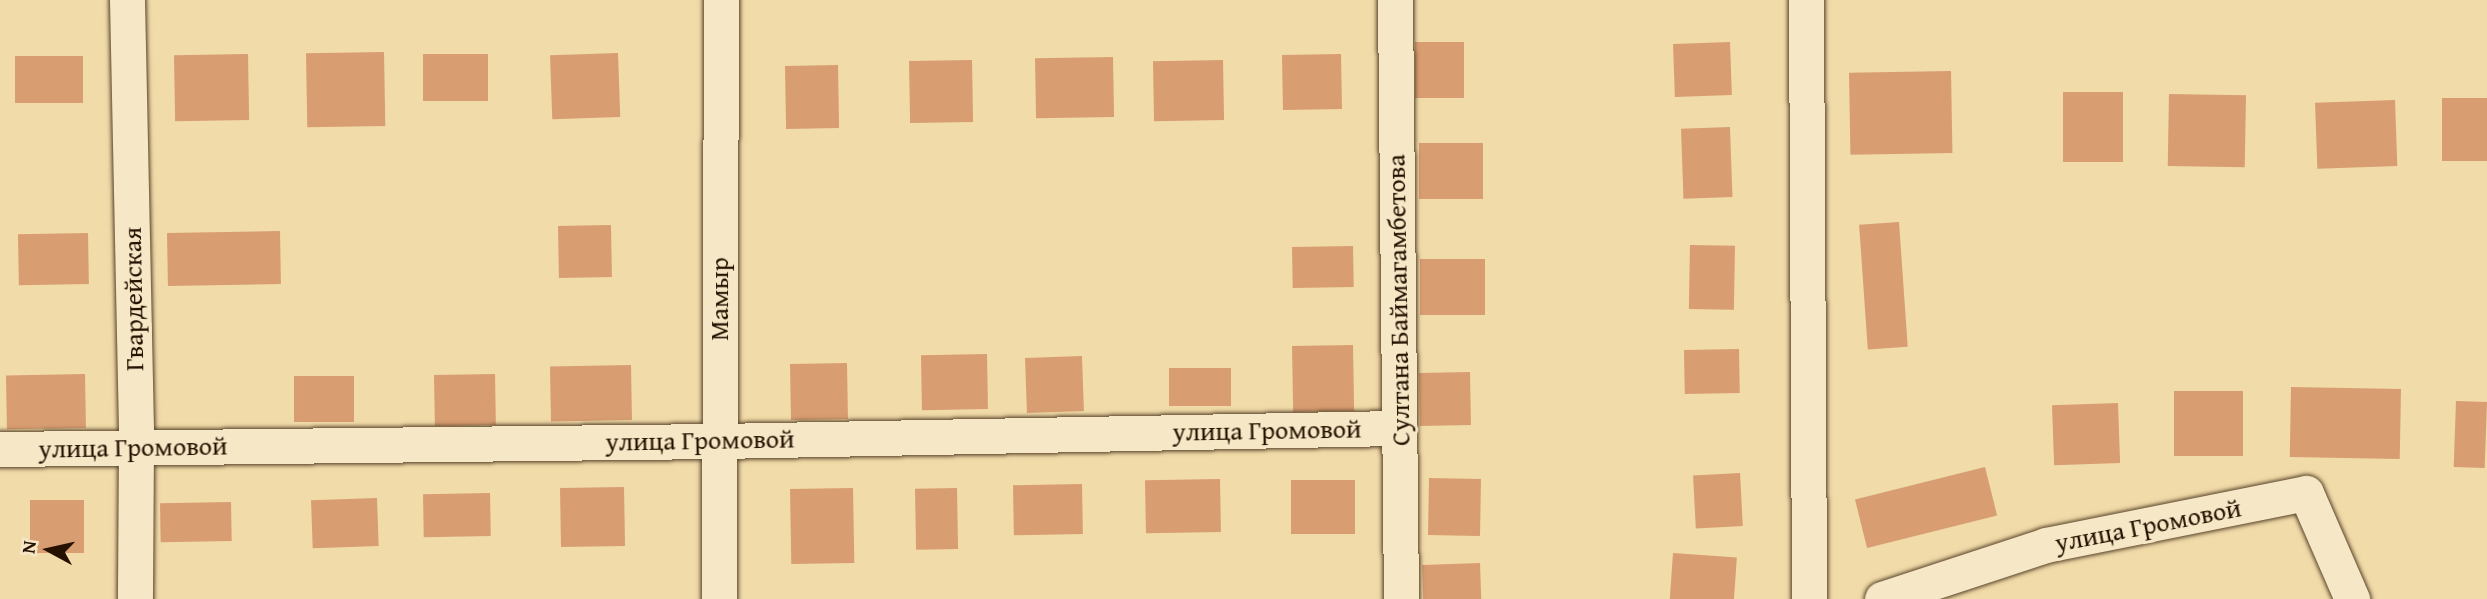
<!DOCTYPE html>
<meta charset="utf-8">
<style>
body{margin:0}
#map{position:relative;width:2487px;height:599px;overflow:hidden;background:#f1dba9;font-family:"Gentium Book Plus",serif}
div>[style]{position:absolute}
.building>*{inset:0;background:#d89d71;transform-origin:0 0}
.roads{filter:drop-shadow(0 0 2px #59442a) drop-shadow(0 0 2px #59442a)}
.minor>*{height:35px;margin:-17.5px;padding:0 17.5px;transform-origin:17.5px;border-radius:17.5px;background:#f6e8c7}
span{translate:-50% -50%;white-space:nowrap;text-align:center;line-height:1.15;-webkit-text-stroke:6px #f6e8c7;paint-order:stroke}
.street-label{font-size:26px;color:#261100}
.north{position:absolute;left:14px;top:515px;width:70px;height:70px;-webkit-text-stroke:5px #f6e8c7;paint-order:stroke;rotate:278deg;font-size:19px;font-weight:700;line-height:28px;text-align:center;color:#261100}
.north::after{content:'';display:block;margin:auto;width:24px;height:32px;background:#261100;clip-path:polygon(50% 0,100% 100%,50% 72%,0 100%)}
</style>
<div id="map">
<div class="building">
<div style="left:1464px;top:42px;width:56px;height:49px;rotate:90deg"></div>
<div style="left:1730px;top:42px;width:53px;height:57px;rotate:88deg"></div>
<div style="left:384px;top:52px;width:74px;height:78px;rotate:89deg"></div>
<div style="left:618px;top:53px;width:64px;height:68px;rotate:88deg"></div>
<div style="left:248px;top:54px;width:66px;height:74px;rotate:89deg"></div>
<div style="left:488px;top:54px;width:47px;height:65px;rotate:90deg"></div>
<div style="left:1341px;top:54px;width:55px;height:59px;rotate:89deg"></div>
<div style="left:83px;top:56px;width:47px;height:68px;rotate:90deg"></div>
<div style="left:1113px;top:57px;width:60px;height:78px;rotate:89deg"></div>
<div style="left:972px;top:60px;width:62px;height:63px;rotate:89deg"></div>
<div style="left:1223px;top:60px;width:60px;height:70px;rotate:89deg"></div>
<div style="left:838px;top:65px;width:63px;height:53px;rotate:89deg"></div>
<div style="left:1951px;top:71px;width:82px;height:102px;rotate:89deg"></div>
<div style="left:2063px;top:92px;width:60px;height:70px"></div>
<div style="left:2169px;top:94px;width:77px;height:72px;rotate:1deg"></div>
<div style="left:2487px;top:98px;width:63px;height:45px;rotate:90deg"></div>
<div style="left:2395px;top:100px;width:66px;height:80px;rotate:88deg"></div>
<div style="left:1730px;top:127px;width:70px;height:49px;rotate:88deg"></div>
<div style="left:1483px;top:143px;width:56px;height:64px;rotate:90deg"></div>
<div style="left:1899px;top:222px;width:125px;height:40px;rotate:86deg"></div>
<div style="left:611px;top:225px;width:52px;height:53px;rotate:89deg"></div>
<div style="left:280px;top:231px;width:53px;height:113px;rotate:89deg"></div>
<div style="left:88px;top:233px;width:51px;height:70px;rotate:89deg"></div>
<div style="left:1690px;top:245px;width:45px;height:64px;rotate:1deg"></div>
<div style="left:1353px;top:246px;width:41px;height:61px;rotate:89deg"></div>
<div style="left:1485px;top:259px;width:56px;height:65px;rotate:90deg"></div>
<div style="left:1353px;top:345px;width:66px;height:61px;rotate:89deg"></div>
<div style="left:1739px;top:349px;width:44px;height:55px;rotate:89deg"></div>
<div style="left:987px;top:354px;width:55px;height:66px;rotate:89deg"></div>
<div style="left:1082px;top:356px;width:55px;height:57px;rotate:88deg"></div>
<div style="left:847px;top:363px;width:56px;height:57px;rotate:89deg"></div>
<div style="left:631px;top:365px;width:55px;height:81px;rotate:89deg"></div>
<div style="left:1231px;top:368px;width:38px;height:62px;rotate:90deg"></div>
<div style="left:1470px;top:372px;width:53px;height:51px;rotate:89deg"></div>
<div style="left:85px;top:374px;width:54px;height:79px;rotate:89deg"></div>
<div style="left:495px;top:374px;width:51px;height:61px;rotate:89deg"></div>
<div style="left:354px;top:376px;width:46px;height:60px;rotate:90deg"></div>
<div style="left:2291px;top:387px;width:110px;height:70px;rotate:1deg"></div>
<div style="left:2174px;top:391px;width:69px;height:65px"></div>
<div style="left:2456px;top:401px;width:31px;height:66px;rotate:2deg"></div>
<div style="left:2118px;top:403px;width:60px;height:66px;rotate:88deg"></div>
<div style="left:1985px;top:467px;width:50px;height:134px;rotate:76deg"></div>
<div style="left:1740px;top:473px;width:53px;height:47px;rotate:87deg"></div>
<div style="left:1429px;top:478px;width:52px;height:57px;rotate:1deg"></div>
<div style="left:1220px;top:479px;width:53px;height:75px;rotate:89deg"></div>
<div style="left:1291px;top:480px;width:64px;height:54px"></div>
<div style="left:1082px;top:484px;width:50px;height:69px;rotate:89deg"></div>
<div style="left:624px;top:487px;width:59px;height:64px;rotate:89deg"></div>
<div style="left:853px;top:488px;width:75px;height:63px;rotate:89deg"></div>
<div style="left:957px;top:488px;width:61px;height:42px;rotate:89deg"></div>
<div style="left:490px;top:493px;width:43px;height:67px;rotate:89deg"></div>
<div style="left:377px;top:498px;width:48px;height:66px;rotate:88deg"></div>
<div style="left:84px;top:500px;width:53px;height:54px;rotate:90deg"></div>
<div style="left:231px;top:502px;width:39px;height:71px;rotate:89deg"></div>
<div style="left:1673px;top:553px;width:64px;height:46px;rotate:4deg"></div>
<div style="left:1480px;top:563px;width:36px;height:58px;rotate:88deg"></div>
</div>
<div class="roads">
<div class="minor">
<div style="left:127px;top:0;width:446px;rotate:88.8deg"></div>
<div style="left:136px;top:446px;width:153px;rotate:90.4deg"></div>
<div style="left:1395px;top:0;width:599px;rotate:89.43deg"></div>
<div style="left:1806px;top:0;width:599px;rotate:89.71deg"></div>
<div style="left:0;top:449px;width:719px;rotate:-0.64deg"></div>
<div style="left:719px;top:441px;width:680px;rotate:-1.1deg"></div>
<div style="left:719px;top:599px;width:599px;rotate:-89.81deg"></div>
<div style="left:1882px;top:599px;width:173px;rotate:-18.2deg"></div>
<div style="left:2046px;top:545px;width:265px;rotate:-11.3deg"></div>
<div style="left:2306px;top:493px;width:116px;rotate:66.5deg"></div>
</div>
</div>
<div class="street-label">
<span style="left:133px;top:299px;rotate:-91deg">Гвардейская</span>
<span style="left:719px;top:299px;rotate:-90deg">Мамыр</span>
<span style="left:1398px;top:300px;rotate:-91deg">Султана Баймагамбетова</span>
<span style="left:1267px;top:430px;rotate:-1deg">улица Громовой</span>
<span style="left:700px;top:440px;rotate:-1deg">улица Громовой</span>
<span style="left:133px;top:447px;rotate:-1deg">улица Громовой</span>
<span style="left:2148px;top:525px;rotate:-11deg">улица Громовой</span>
</div>
<div class="north">N</div>
</div>
